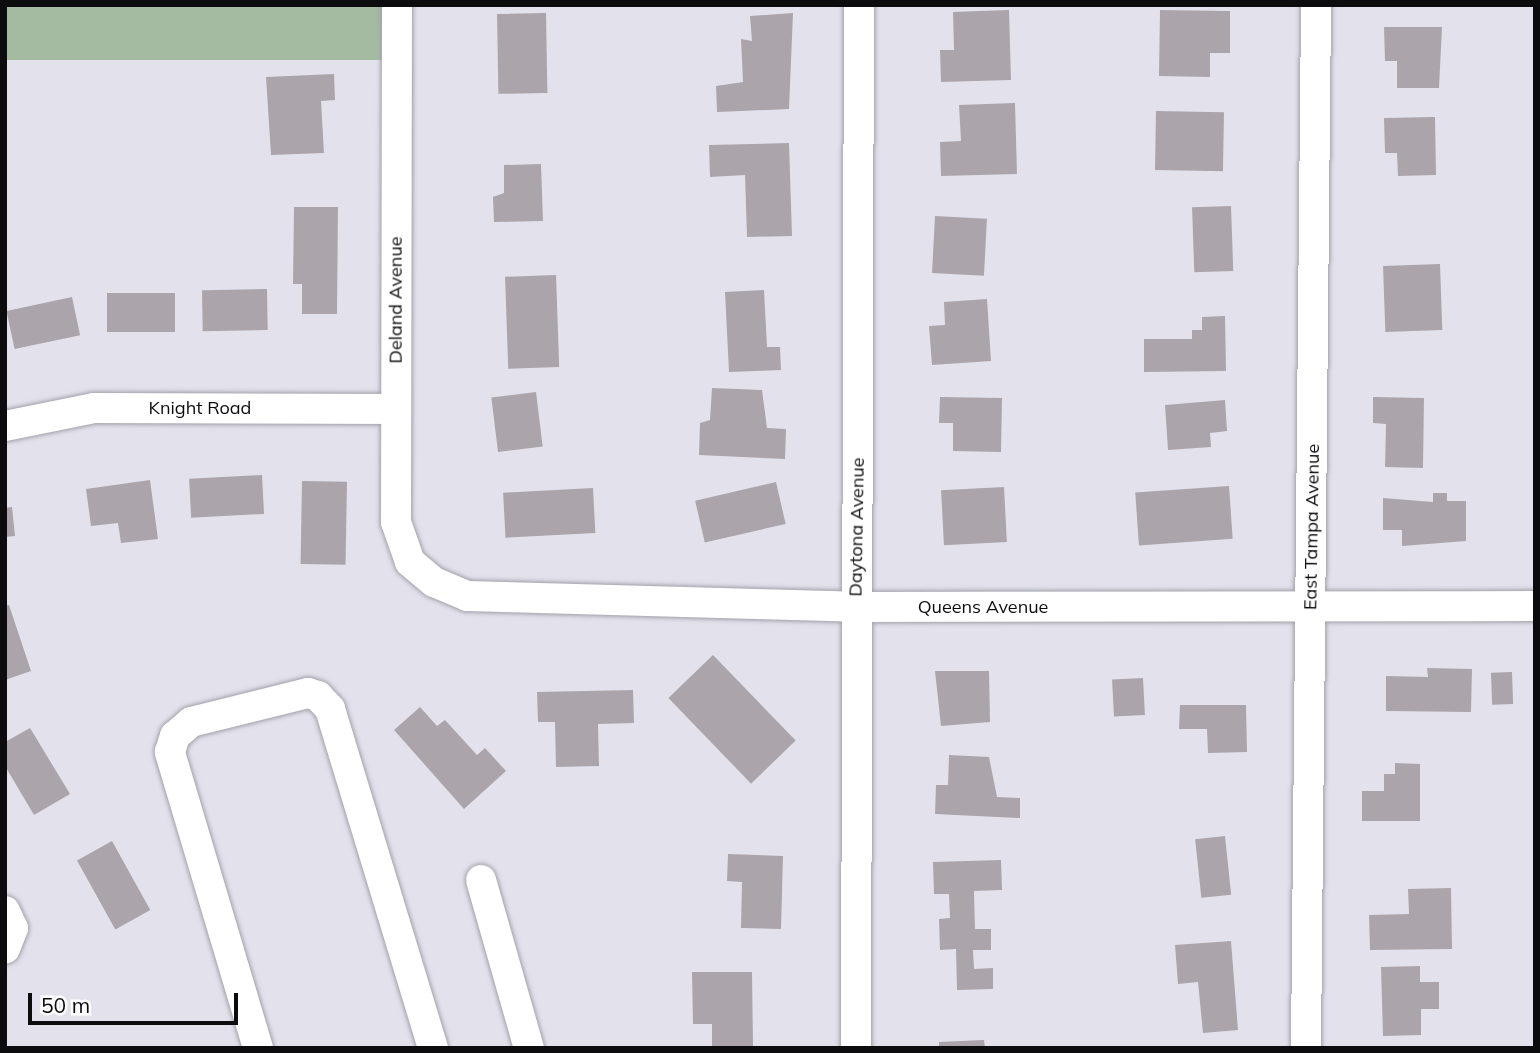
<!DOCTYPE html>
<style>
body{margin:0}
#map{position:relative;width:1540px;height:1053px;overflow:hidden;background:#e3e2ec;font-family:Mulish,sans-serif}
div>[style]{position:absolute}
.green>*{inset:0;background:#a4bba2;transform-origin:0 0}
.building>*{inset:0;background:#aca4ab;transform-origin:0 0}
.roads{filter:drop-shadow(0 0 2px #a2a1ab) drop-shadow(0 0 2px #a2a1ab)}
.minor>*{height:30px;margin:-15px;padding:0 15px;transform-origin:15px;border-radius:15px;background:#fff}
span{translate:-50% -50%;white-space:nowrap;text-align:center;line-height:1.15;-webkit-text-stroke:7px #fff;paint-order:stroke}
.street-label{font-size:18px;color:#0c0c0f}
.frame{position:absolute;inset:0;border:7px solid #0c0c0f;pointer-events:none}
.scale{position:absolute;left:28px;top:993px;width:210px;height:32px;box-sizing:border-box;border:4px solid #0c0c0f;border-top:0;padding-left:9px;font-size:21px;line-height:24px;white-space:nowrap;color:#0c0c0f;-webkit-text-stroke:5px #fff;paint-order:stroke}
</style>
<div id="map">
<div class="green">
<div style="left:5px;top:5px;width:393px;height:55px"></div>
</div>
<div class="building">
<div style="clip-path:polygon(1009px 10px,1011px 80px,941px 82px,940px 50px,954px 50px,953px 12px)"></div>
<div style="clip-path:polygon(1160px 10px,1230px 11px,1230px 53px,1210px 53px,1210px 77px,1159px 76px)"></div>
<div style="left:546px;top:13px;width:80px;height:49px;rotate:89deg"></div>
<div style="clip-path:polygon(793px 13px,789px 109px,717px 112px,716px 86px,743px 82px,741px 39px,752px 41px,750px 16px)"></div>
<div style="clip-path:polygon(1384px 27px,1442px 27px,1439px 88px,1397px 88px,1397px 61px,1385px 61px)"></div>
<div style="clip-path:polygon(334px 74px,335px 100px,321px 101px,324px 153px,271px 155px,266px 77px)"></div>
<div style="clip-path:polygon(1015px 103px,1017px 174px,941px 176px,940px 142px,961px 141px,959px 105px)"></div>
<div style="left:1156px;top:111px;width:68px;height:59px;rotate:1deg"></div>
<div style="clip-path:polygon(1435px 117px,1436px 175px,1398px 176px,1397px 153px,1385px 153px,1384px 118px)"></div>
<div style="clip-path:polygon(789px 143px,792px 236px,747px 237px,745px 175px,710px 177px,709px 145px)"></div>
<div style="clip-path:polygon(541px 164px,543px 221px,494px 222px,493px 197px,504px 193px,504px 165px)"></div>
<div style="left:1231px;top:206px;width:65px;height:39px;rotate:88deg"></div>
<div style="clip-path:polygon(294px 207px,338px 207px,337px 314px,302px 314px,302px 284px,293px 284px)"></div>
<div style="left:935px;top:216px;width:52px;height:57px;rotate:3deg"></div>
<div style="left:1440px;top:264px;width:66px;height:57px;rotate:88deg"></div>
<div style="left:556px;top:275px;width:92px;height:51px;rotate:88deg"></div>
<div style="left:267px;top:289px;width:41px;height:65px;rotate:89deg"></div>
<div style="clip-path:polygon(764px 290px,767px 347px,780px 347px,781px 370px,729px 372px,725px 292px)"></div>
<div style="left:107px;top:293px;width:68px;height:39px"></div>
<div style="left:72px;top:297px;width:39px;height:67px;rotate:78deg"></div>
<div style="clip-path:polygon(987px 299px,991px 361px,932px 365px,929px 326px,945px 325px,944px 302px)"></div>
<div style="clip-path:polygon(1225px 316px,1226px 371px,1144px 372px,1144px 339px,1192px 339px,1192px 330px,1202px 330px,1202px 317px)"></div>
<div style="clip-path:polygon(712px 388px,762px 390px,767px 428px,786px 429px,785px 459px,699px 455px,700px 423px,710px 420px)"></div>
<div style="left:536px;top:392px;width:55px;height:45px;rotate:83deg"></div>
<div style="clip-path:polygon(940px 397px,1002px 398px,1001px 452px,953px 451px,953px 423px,939px 423px)"></div>
<div style="clip-path:polygon(1373px 397px,1424px 398px,1423px 468px,1385px 467px,1386px 424px,1373px 423px)"></div>
<div style="clip-path:polygon(1225px 400px,1227px 431px,1210px 433px,1211px 447px,1168px 450px,1165px 405px)"></div>
<div style="left:262px;top:475px;width:39px;height:73px;rotate:87deg"></div>
<div style="clip-path:polygon(150px 480px,158px 539px,121px 543px,118px 523px,91px 526px,86px 489px)"></div>
<div style="left:302px;top:481px;width:45px;height:83px;rotate:1deg"></div>
<div style="left:776px;top:482px;width:43px;height:83px;rotate:77deg"></div>
<div style="left:1229px;top:486px;width:53px;height:94px;rotate:86deg"></div>
<div style="left:1004px;top:487px;width:55px;height:63px;rotate:87deg"></div>
<div style="left:593px;top:488px;width:45px;height:90px;rotate:87deg"></div>
<div style="clip-path:polygon(1433px 493px,1447px 493px,1447px 501px,1466px 501px,1466px 541px,1402px 546px,1402px 530px,1383px 530px,1383px 498px,1433px 502px)"></div>
<div style="clip-path:polygon(12px 507px,15px 536px,5px 537px,5px 508px)"></div>
<div style="clip-path:polygon(9px 605px,31px 671px,5px 680px,5px 606px)"></div>
<div style="left:713px;top:655px;width:119px;height:62px;rotate:46deg"></div>
<div style="clip-path:polygon(1427px 668px,1472px 669px,1471px 712px,1386px 711px,1386px 676px,1428px 677px)"></div>
<div style="clip-path:polygon(935px 671px,989px 671px,990px 722px,941px 726px)"></div>
<div style="left:1512px;top:672px;width:32px;height:21px;rotate:88deg"></div>
<div style="left:1143px;top:678px;width:37px;height:31px;rotate:87deg"></div>
<div style="clip-path:polygon(633px 690px,634px 723px,598px 724px,599px 766px,556px 767px,555px 722px,538px 722px,537px 692px)"></div>
<div style="clip-path:polygon(1180px 705px,1246px 705px,1247px 752px,1208px 753px,1207px 729px,1179px 729px)"></div>
<div style="clip-path:polygon(420px 707px,437px 726px,445px 720px,477px 755px,485px 748px,506px 771px,464px 809px,394px 730px)"></div>
<div style="clip-path:polygon(30px 728px,70px 794px,34px 815px,5px 766px,5px 742px)"></div>
<div style="clip-path:polygon(949px 755px,989px 757px,997px 797px,1020px 798px,1020px 818px,935px 814px,936px 785px,948px 785px)"></div>
<div style="clip-path:polygon(1395px 763px,1420px 764px,1420px 821px,1362px 821px,1362px 791px,1384px 791px,1384px 774px,1395px 774px)"></div>
<div style="left:1225px;top:836px;width:59px;height:30px;rotate:84deg"></div>
<div style="left:112px;top:841px;width:79px;height:40px;rotate:61deg"></div>
<div style="clip-path:polygon(728px 854px,783px 856px,781px 929px,741px 928px,742px 882px,727px 881px)"></div>
<div style="clip-path:polygon(1001px 860px,1002px 890px,974px 891px,975px 929px,991px 929px,991px 950px,973px 950px,974px 969px,993px 968px,993px 989px,957px 990px,956px 949px,940px 950px,939px 919px,950px 918px,949px 894px,934px 894px,933px 862px)"></div>
<div style="clip-path:polygon(1451px 888px,1452px 949px,1370px 950px,1369px 915px,1409px 914px,1408px 889px)"></div>
<div style="clip-path:polygon(1231px 941px,1238px 1030px,1203px 1033px,1198px 982px,1178px 984px,1175px 945px)"></div>
<div style="clip-path:polygon(1420px 966px,1420px 982px,1439px 982px,1439px 1009px,1421px 1009px,1421px 1035px,1383px 1036px,1381px 967px)"></div>
<div style="clip-path:polygon(692px 972px,752px 972px,753px 1046px,712px 1046px,712px 1024px,693px 1024px)"></div>
<div style="clip-path:polygon(984px 1040px,985px 1048px,939px 1048px,939px 1042px)"></div>
</div>
<div class="roads">
<div class="minor">
<div style="left:397px;top:5px;width:517px;rotate:90.11deg"></div>
<div style="left:396px;top:522px;width:42px;rotate:70.7deg"></div>
<div style="left:410px;top:562px;width:31px;rotate:40deg"></div>
<div style="left:434px;top:582px;width:36px;rotate:23deg"></div>
<div style="left:467px;top:596px;width:389px;rotate:1.6deg"></div>
<div style="left:856px;top:607px;width:679px;rotate:-0.08deg"></div>
<div style="left:5px;top:426px;width:91px;rotate:-11.4deg"></div>
<div style="left:94px;top:408px;width:302px;rotate:0.2deg"></div>
<div style="left:481px;top:880px;width:175px;rotate:74.1deg"></div>
<div style="left:5px;top:911px;width:19px;rotate:65deg"></div>
<div style="left:13px;top:928px;width:22px;rotate:111deg"></div>
<div style="left:258px;top:1048px;width:309px;rotate:-106.6deg"></div>
<div style="left:170px;top:752px;width:17px;rotate:-73deg"></div>
<div style="left:175px;top:736px;width:21px;rotate:-41deg"></div>
<div style="left:191px;top:722px;width:121px;rotate:-13.9deg"></div>
<div style="left:308px;top:693px;width:10px;rotate:17deg"></div>
<div style="left:318px;top:696px;width:18px;rotate:47deg"></div>
<div style="left:330px;top:709px;width:354px;rotate:73.1deg"></div>
<div style="left:856px;top:1048px;width:1043px;rotate:-89.84deg"></div>
<div style="left:1306px;top:1048px;width:1043px;rotate:-89.45deg"></div>
</div>
</div>
<div class="street-label">
<span style="left:396px;top:300px;rotate:-90deg">Deland Avenue</span>
<span style="left:200px;top:408px">Knight Road</span>
<span style="left:857px;top:527px;rotate:-89deg">Daytona Avenue</span>
<span style="left:1312px;top:527px;rotate:-89deg">East Tampa Avenue</span>
<span style="left:983px;top:607px">Queens Avenue</span>
</div>
<div class="frame"></div>
<div class="scale">50 m</div>
</div>
